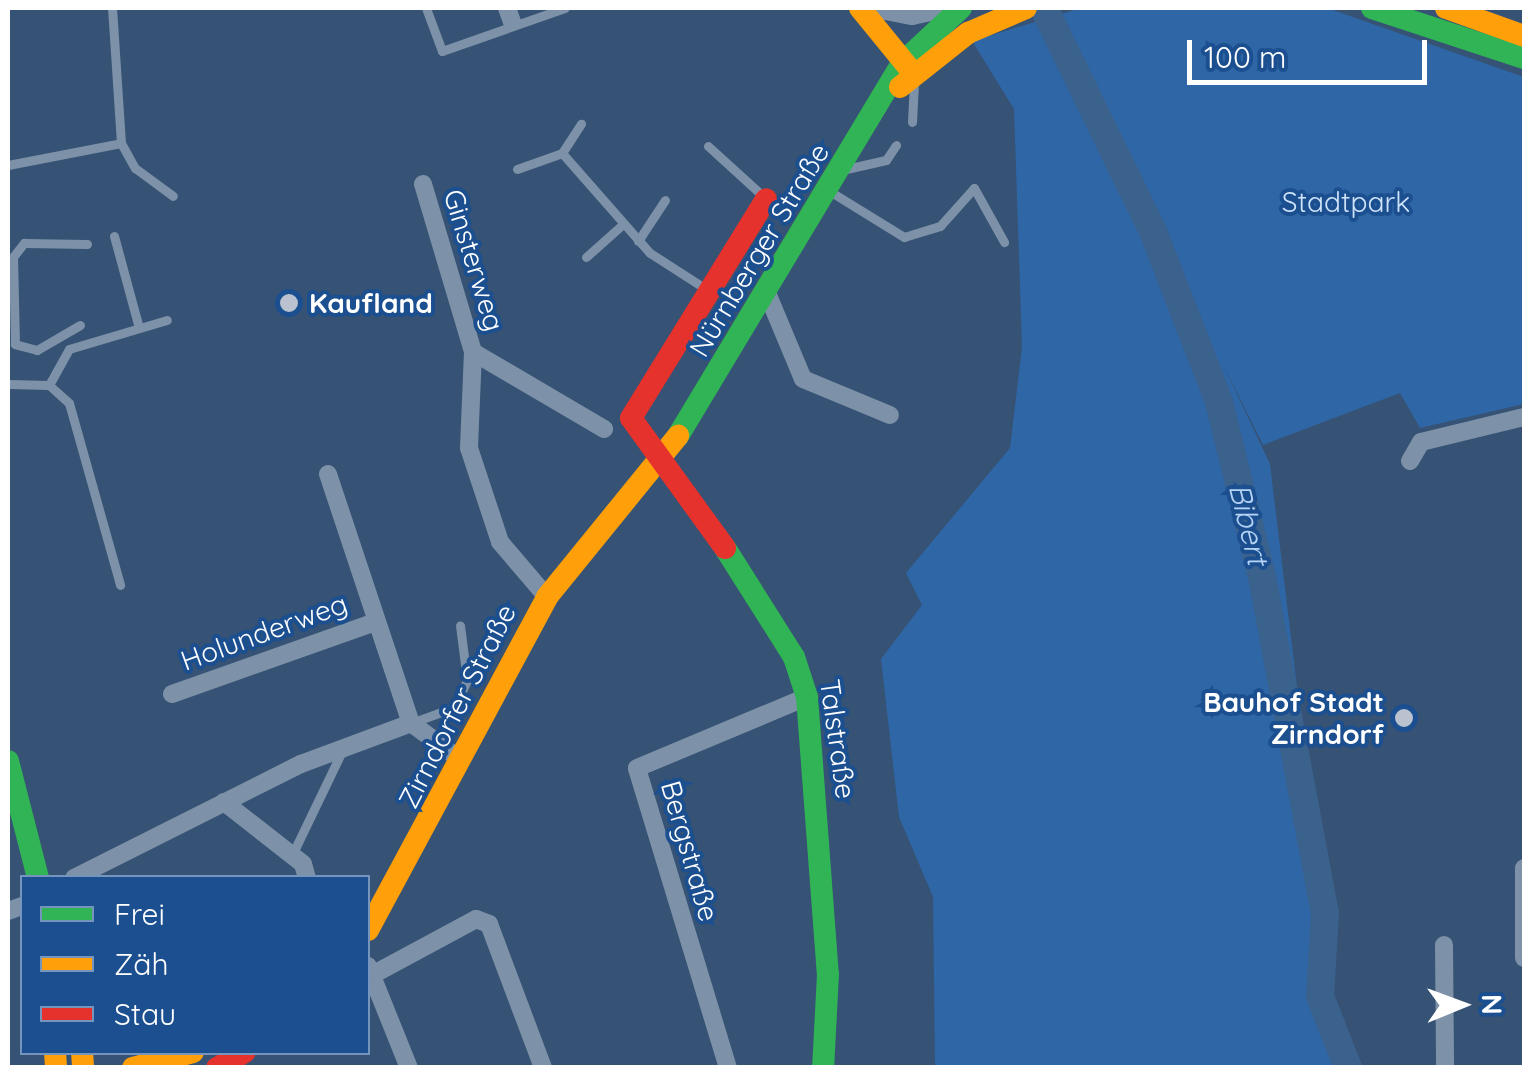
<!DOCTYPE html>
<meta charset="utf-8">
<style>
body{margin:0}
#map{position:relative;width:1532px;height:1075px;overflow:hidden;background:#365274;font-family:Quicksand,sans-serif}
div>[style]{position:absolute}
.green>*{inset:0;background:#2f66a5}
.river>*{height:28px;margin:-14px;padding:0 14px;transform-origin:14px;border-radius:14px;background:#3b618d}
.lane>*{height:9px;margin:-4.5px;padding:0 4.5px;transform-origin:4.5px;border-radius:4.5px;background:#7d92a8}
.street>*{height:18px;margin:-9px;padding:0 9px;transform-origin:9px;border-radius:9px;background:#7d92a8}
.fast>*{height:22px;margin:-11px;padding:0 11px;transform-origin:11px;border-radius:11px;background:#30b455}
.slow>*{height:22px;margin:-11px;padding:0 11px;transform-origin:11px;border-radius:11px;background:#ff9f0a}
.jam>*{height:22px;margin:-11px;padding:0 11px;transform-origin:11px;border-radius:11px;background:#e5322d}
.dots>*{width:28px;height:28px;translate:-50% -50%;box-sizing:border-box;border:5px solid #1b4f8f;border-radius:50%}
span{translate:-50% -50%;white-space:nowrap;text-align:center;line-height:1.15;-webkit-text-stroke:8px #1b4f8f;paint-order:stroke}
.park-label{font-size:28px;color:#cfe3fa}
.street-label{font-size:28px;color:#fff}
.poi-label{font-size:28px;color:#fff;font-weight:700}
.left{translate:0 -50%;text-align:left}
.right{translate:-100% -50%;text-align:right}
.water-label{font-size:30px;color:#b5d3f5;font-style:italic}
.frame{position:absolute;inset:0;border:10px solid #fff;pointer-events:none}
.legend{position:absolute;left:20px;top:875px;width:350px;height:180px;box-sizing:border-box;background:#1b4f8f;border:2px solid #7695bc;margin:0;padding:12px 18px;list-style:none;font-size:30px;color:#fff}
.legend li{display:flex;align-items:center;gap:20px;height:50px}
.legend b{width:50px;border:2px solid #7695bc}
.north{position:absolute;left:1412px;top:955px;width:100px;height:100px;-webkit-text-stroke:8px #1b4f8f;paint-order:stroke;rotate:89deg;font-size:28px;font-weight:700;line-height:40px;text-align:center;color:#fff}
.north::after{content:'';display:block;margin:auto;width:35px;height:45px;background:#fff;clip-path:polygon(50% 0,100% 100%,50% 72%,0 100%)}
.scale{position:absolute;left:1187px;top:40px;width:240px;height:45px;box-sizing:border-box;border:5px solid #fff;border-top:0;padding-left:12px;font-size:30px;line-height:35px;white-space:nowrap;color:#fff;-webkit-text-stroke:8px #1b4f8f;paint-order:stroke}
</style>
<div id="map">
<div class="green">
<div style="clip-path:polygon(1081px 8px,1327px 8px,1524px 77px,1524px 404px,1420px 428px,1400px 393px,1263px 445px,1221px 360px,1270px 464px,1343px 1067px,935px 1067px,933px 897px,899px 817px,881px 659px,922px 605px,906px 573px,1010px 448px,1022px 347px,1014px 109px,972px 41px)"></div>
</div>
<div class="river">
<div style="left:1044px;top:8px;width:251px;rotate:64deg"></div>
<div style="left:1154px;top:234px;width:180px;rotate:68.8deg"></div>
<div style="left:1219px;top:402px;width:180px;rotate:76.2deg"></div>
<div style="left:1262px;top:577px;width:342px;rotate:79.4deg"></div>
<div style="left:1325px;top:913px;width:83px;rotate:93.4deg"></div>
<div style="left:1320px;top:996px;width:77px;rotate:68.7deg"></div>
</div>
<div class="lane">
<div style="left:426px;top:8px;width:46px;rotate:69.6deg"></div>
<div style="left:442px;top:51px;width:130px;rotate:-19.3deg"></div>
<div style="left:912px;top:122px;width:40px;rotate:-87.1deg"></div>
<div style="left:121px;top:143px;width:29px;rotate:61deg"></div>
<div style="left:135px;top:168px;width:47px;rotate:36.4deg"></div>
<div style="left:708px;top:146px;width:76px;rotate:42.3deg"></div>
<div style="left:562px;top:153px;width:133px;rotate:48.7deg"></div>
<div style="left:650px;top:253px;width:67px;rotate:32.7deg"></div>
<div style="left:8px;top:165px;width:115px;rotate:-11deg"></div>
<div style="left:121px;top:143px;width:135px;rotate:-93.8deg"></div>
<div style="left:517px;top:169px;width:48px;rotate:-19.6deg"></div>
<div style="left:562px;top:153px;width:35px;rotate:-57deg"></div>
<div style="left:846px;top:169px;width:41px;rotate:-12.7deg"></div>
<div style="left:886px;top:160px;width:18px;rotate:-56deg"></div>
<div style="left:831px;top:192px;width:86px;rotate:31.7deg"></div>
<div style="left:904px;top:237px;width:38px;rotate:-17deg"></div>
<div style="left:940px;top:226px;width:51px;rotate:-48.2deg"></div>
<div style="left:974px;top:188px;width:62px;rotate:60.9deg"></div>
<div style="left:114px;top:236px;width:95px;rotate:74.8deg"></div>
<div style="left:638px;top:241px;width:49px;rotate:-56.6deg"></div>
<div style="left:586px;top:257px;width:50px;rotate:-41.7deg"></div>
<div style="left:80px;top:325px;width:50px;rotate:149.8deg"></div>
<div style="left:37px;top:350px;width:23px;rotate:-165deg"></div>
<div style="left:15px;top:344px;width:87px;rotate:-91.3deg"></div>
<div style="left:13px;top:257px;width:18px;rotate:-52deg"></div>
<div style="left:24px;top:243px;width:63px;rotate:0.9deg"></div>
<div style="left:8px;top:384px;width:41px;rotate:1.4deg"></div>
<div style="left:49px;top:385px;width:27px;rotate:42deg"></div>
<div style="left:69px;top:403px;width:189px;rotate:74.3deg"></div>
<div style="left:49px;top:385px;width:41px;rotate:-60.9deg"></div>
<div style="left:69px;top:349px;width:102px;rotate:-16.5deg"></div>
<div style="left:411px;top:723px;width:47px;rotate:-20deg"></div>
<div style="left:455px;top:707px;width:30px;rotate:-66deg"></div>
<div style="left:467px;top:680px;width:55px;rotate:-97.3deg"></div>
<div style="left:292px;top:855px;width:118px;rotate:-64.3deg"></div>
</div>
<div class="street">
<div style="left:507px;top:8px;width:15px;rotate:70deg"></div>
<div style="left:870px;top:8px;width:43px;rotate:10.8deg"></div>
<div style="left:912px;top:16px;width:40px;rotate:-12deg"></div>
<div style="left:423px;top:184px;width:175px;rotate:73.4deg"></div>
<div style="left:473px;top:352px;width:96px;rotate:92.4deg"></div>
<div style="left:469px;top:448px;width:99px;rotate:71.7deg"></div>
<div style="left:500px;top:542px;width:72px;rotate:49.5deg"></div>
<div style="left:767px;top:293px;width:93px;rotate:67.3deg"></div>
<div style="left:803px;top:379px;width:94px;rotate:22.5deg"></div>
<div style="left:473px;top:352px;width:152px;rotate:30.4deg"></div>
<div style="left:1410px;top:461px;width:22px;rotate:-60deg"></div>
<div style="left:1421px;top:442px;width:106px;rotate:-13.6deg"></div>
<div style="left:328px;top:474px;width:262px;rotate:71.6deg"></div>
<div style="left:172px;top:694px;width:215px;rotate:-19.5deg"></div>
<div style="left:224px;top:802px;width:100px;rotate:38.1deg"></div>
<div style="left:303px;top:864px;width:15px;rotate:74deg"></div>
<div style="left:1524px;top:868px;width:90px;rotate:90deg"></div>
<div style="left:74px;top:878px;width:254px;rotate:-26.7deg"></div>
<div style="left:301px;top:764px;width:117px;rotate:-20.4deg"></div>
<div style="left:411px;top:723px;width:62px;rotate:36.5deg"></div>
<div style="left:8px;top:911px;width:15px;rotate:-20deg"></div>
<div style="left:1444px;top:945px;width:123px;rotate:89.5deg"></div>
<div style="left:368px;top:966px;width:110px;rotate:68.1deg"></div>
<div style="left:374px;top:974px;width:116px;rotate:-28.3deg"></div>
<div style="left:476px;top:919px;width:14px;rotate:21deg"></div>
<div style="left:489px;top:924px;width:154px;rotate:69.4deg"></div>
<div style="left:728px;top:1068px;width:313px;rotate:-106.9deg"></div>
<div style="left:637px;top:768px;width:184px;rotate:-22.7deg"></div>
</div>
<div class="fast">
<div style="left:1372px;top:8px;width:160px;rotate:18.2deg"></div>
<div style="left:678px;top:436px;width:436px;rotate:-59deg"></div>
<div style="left:903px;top:62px;width:79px;rotate:-43deg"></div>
<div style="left:725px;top:548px;width:129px;rotate:57.7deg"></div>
<div style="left:794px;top:657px;width:42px;rotate:72deg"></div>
<div style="left:807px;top:697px;width:278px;rotate:85.7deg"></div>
<div style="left:828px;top:974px;width:94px;rotate:93deg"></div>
<div style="left:8px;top:761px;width:121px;rotate:75.6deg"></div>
</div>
<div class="slow">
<div style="left:860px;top:8px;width:84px;rotate:50.8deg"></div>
<div style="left:1446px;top:8px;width:83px;rotate:19.7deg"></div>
<div style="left:900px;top:87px;width:87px;rotate:-38.5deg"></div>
<div style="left:968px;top:33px;width:63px;rotate:-23.3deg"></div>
<div style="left:368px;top:930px;width:378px;rotate:-61.7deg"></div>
<div style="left:547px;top:597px;width:208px;rotate:-50.9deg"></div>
<div style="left:55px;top:1052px;width:16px;rotate:86deg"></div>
<div style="left:82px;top:1052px;width:16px;rotate:86deg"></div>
<div style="left:133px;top:1068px;width:62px;rotate:-14.9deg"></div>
</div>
<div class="jam">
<div style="left:725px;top:548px;width:160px;rotate:-125.9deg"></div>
<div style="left:631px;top:418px;width:257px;rotate:-58.3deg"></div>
<div style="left:217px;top:1068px;width:32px;rotate:-30deg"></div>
</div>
<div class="dots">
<div style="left:289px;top:303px;background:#b9c2ce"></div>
<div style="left:1404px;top:718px;background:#b9c2ce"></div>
</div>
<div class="park-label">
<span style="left:1346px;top:202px">Stadtpark</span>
</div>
<div class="street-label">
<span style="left:759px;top:250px;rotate:-59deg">Nürnberger Straße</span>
<span style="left:474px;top:260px;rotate:73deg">Ginsterweg</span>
<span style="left:264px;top:632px;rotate:-20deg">Holunderweg</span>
<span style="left:457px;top:706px;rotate:-63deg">Zirndorfer Straße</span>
<span style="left:838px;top:739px;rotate:82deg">Talstraße</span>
<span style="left:690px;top:851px;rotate:74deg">Bergstraße</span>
</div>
<div class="poi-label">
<span class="left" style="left:309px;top:303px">Kaufland</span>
<span class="right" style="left:1384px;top:718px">Bauhof Stadt<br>Zirndorf</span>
</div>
<div class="water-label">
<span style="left:1249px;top:524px;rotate:76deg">Bibert</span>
</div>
<div class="frame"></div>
<ul class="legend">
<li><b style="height:12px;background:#30b455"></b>Frei</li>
<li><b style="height:12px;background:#ff9f0a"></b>Zäh</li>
<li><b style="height:12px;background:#e5322d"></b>Stau</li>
</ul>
<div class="north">N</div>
<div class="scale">100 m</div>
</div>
